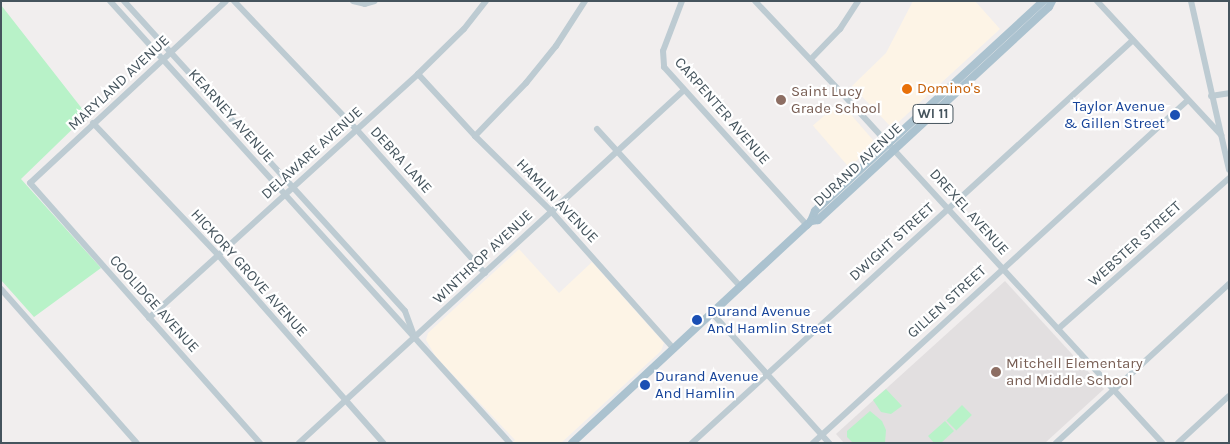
<!DOCTYPE html>
<style>
body{margin:0}
#map{position:relative;width:1230px;height:444px;overflow:hidden;background:#f1eeee;font-family:Karla,sans-serif}
div>[style]{position:absolute}
.commercial>*{inset:0;background:#fdf4e6;transform-origin:0 0}
.education>*{inset:0;background:#e2dfe0}
.green>*{inset:0;background:#b8f2c8;transform-origin:0 0}
.minor>*{height:6px;margin:-3px;padding:0 3px;transform-origin:3px;border-radius:3px;background:#bdcbd2}
.major>*{height:8px;margin:-4px;padding:0 4px;transform-origin:4px;border-radius:4px;background:#abc2cf}
.dots>*{width:14px;height:14px;translate:-50% -50%;box-sizing:border-box;border:2px solid #fff;border-radius:50%}
span{translate:-50% -50%;white-space:nowrap;text-align:center;line-height:1.15;-webkit-text-stroke:4.5px #fff;paint-order:stroke}
.shield-label span{padding:1px 4px;background:#fff;border:1px solid;border-radius:4px;-webkit-text-stroke-width:0}
.shield-label{font-size:14px;color:#45545d;font-weight:700}
.street-label{font-size:15px;color:#45545d}
.food-label{font-size:15px;color:#c56008}
.left{translate:0 -50%;text-align:left}
.education-label{font-size:15px;color:#785e54}
.transit-label{font-size:15px;color:#164399}
.right{translate:-100% -50%;text-align:right}
.frame{position:absolute;inset:0;border:2px solid #45545d;pointer-events:none}
</style>
<div id="map">
<div class="commercial">
<div style="clip-path:polygon(913px 1px,975px 1px,1000px 29px,892px 128px,852px 86px,886px 53px)"></div>
<div style="left:840px;top:102px;width:55px;height:36px;rotate:49deg"></div>
<div style="clip-path:polygon(519px 249px,559px 293px,592px 262px,664px 343px,661px 351px,561px 443px,512px 443px,515px 440px,436px 357px,426px 340px,428px 333px)"></div>
</div>
<div class="education">
<div style="clip-path:polygon(1005px 281px,1104px 389px,1045px 443px,844px 443px,836px 434px)"></div>
</div>
<div class="green">
<div style="clip-path:polygon(1px 5px,87px 115px,21px 179px,101px 268px,34px 317px,1px 280px)"></div>
<div style="clip-path:polygon(886px 389px,902px 406px,891px 414px,881px 412px,873px 400px)"></div>
<div style="left:962px;top:405px;width:14px;height:22px;rotate:45deg"></div>
<div style="clip-path:polygon(870px 411px,882px 421px,886px 430px,885px 443px,853px 443px,847px 437px,847px 431px)"></div>
<div style="clip-path:polygon(945px 421px,954px 431px,941px 443px,934px 443px,928px 436px)"></div>
</div>
<div class="minor">
<div style="left:110px;top:1px;width:596px;rotate:47.86deg"></div>
<div style="left:124px;top:1px;width:418px;rotate:47.8deg"></div>
<div style="left:405px;top:311px;width:27px;rotate:70deg"></div>
<div style="left:226px;top:1px;width:267px;rotate:137.1deg"></div>
<div style="left:30px;top:183px;width:347px;rotate:48.5deg"></div>
<div style="left:234px;top:1px;width:178px;rotate:46.4deg"></div>
<div style="left:357px;top:130px;width:192px;rotate:48.2deg"></div>
<div style="left:353px;top:1px;width:12px;rotate:14deg"></div>
<div style="left:365px;top:4px;width:10px;rotate:-17deg"></div>
<div style="left:682px;top:1px;width:53px;rotate:110.8deg"></div>
<div style="left:663px;top:51px;width:16px;rotate:86deg"></div>
<div style="left:664px;top:67px;width:213px;rotate:47.9deg"></div>
<div style="left:755px;top:1px;width:122px;rotate:46.7deg"></div>
<div style="left:839px;top:90px;width:478px;rotate:47.5deg"></div>
<div style="left:1097px;top:1px;width:183px;rotate:47.2deg"></div>
<div style="left:1191px;top:1px;width:173px;rotate:77.3deg"></div>
<div style="left:811px;top:59px;width:42px;rotate:-46deg"></div>
<div style="left:840px;top:29px;width:33px;rotate:-57deg"></div>
<div style="left:418px;top:74px;width:84px;rotate:47.4deg"></div>
<div style="left:475px;top:136px;width:107px;rotate:44.6deg"></div>
<div style="left:551px;top:211px;width:185px;rotate:48.3deg"></div>
<div style="left:1211px;top:96px;width:18px;rotate:-9deg"></div>
<div style="left:93px;top:123px;width:183px;rotate:46.5deg"></div>
<div style="left:219px;top:256px;width:249px;rotate:48.7deg"></div>
<div style="left:597px;top:129px;width:212px;rotate:47.7deg"></div>
<div style="left:475px;top:136px;width:74px;rotate:-46.1deg"></div>
<div style="left:526px;top:83px;width:48px;rotate:-51deg"></div>
<div style="left:556px;top:46px;width:54px;rotate:-57.2deg"></div>
<div style="left:1px;top:289px;width:205px;rotate:48.6deg"></div>
<div style="left:712px;top:313px;width:175px;rotate:48deg"></div>
<div style="left:149px;top:318px;width:363px;rotate:-42.2deg"></div>
<div style="left:418px;top:74px;width:64px;rotate:-44.4deg"></div>
<div style="left:464px;top:29px;width:36px;rotate:-52deg"></div>
<div style="left:1058px;top:329px;width:228px;rotate:-41.4deg"></div>
<div style="left:299px;top:443px;width:522px;rotate:-42.52deg"></div>
<div style="left:692px;top:443px;width:596px;rotate:-42.42deg"></div>
<div style="left:813px;top:443px;width:508px;rotate:-42.45deg"></div>
<div style="left:1056px;top:443px;width:235px;rotate:-42.6deg"></div>
<div style="left:1178px;top:443px;width:69px;rotate:-42.7deg"></div>
</div>
<div class="major">
<div style="left:811px;top:221px;width:11px;rotate:-68deg"></div>
<div style="left:815px;top:211px;width:310px;rotate:-42.6deg"></div>
<div style="left:572px;top:443px;width:321px;rotate:-42.9deg"></div>
<div style="left:807px;top:225px;width:6px;rotate:-45deg"></div>
<div style="left:811px;top:221px;width:7px;rotate:-8deg"></div>
<div style="left:818px;top:220px;width:314px;rotate:-42.7deg"></div>
<div style="left:1049px;top:7px;width:7px;rotate:-63deg"></div>
</div>
<div class="dots">
<div style="left:907px;top:89px;background:#e8710a"></div>
<div style="left:781px;top:100px;background:#8d6e63"></div>
<div style="left:1175px;top:115px;background:#1a4fb4"></div>
<div style="left:697px;top:320px;background:#1a4fb4"></div>
<div style="left:996px;top:372px;background:#8d6e63"></div>
<div style="left:645px;top:385px;background:#1a4fb4"></div>
</div>
<div class="shield-label">
<span style="left:933px;top:114px">WI 11</span>
</div>
<div class="street-label">
<span style="left:119px;top:83px;rotate:-43deg">MARYLAND AVENUE</span>
<span style="left:722px;top:111px;rotate:49deg">CARPENTER AVENUE</span>
<span style="left:231px;top:116px;rotate:48deg">KEARNEY AVENUE</span>
<span style="left:312px;top:153px;rotate:-42deg">DELAWARE AVENUE</span>
<span style="left:401px;top:160px;rotate:48deg">DEBRA LANE</span>
<span style="left:858px;top:165px;rotate:-43deg">DURAND AVENUE</span>
<span style="left:557px;top:201px;rotate:46deg">HAMLIN AVENUE</span>
<span style="left:969px;top:212px;rotate:48deg">DREXEL AVENUE</span>
<span style="left:892px;top:242px;rotate:-42deg">DWIGHT STREET</span>
<span style="left:1135px;top:244px;rotate:-42deg">WEBSTER STREET</span>
<span style="left:483px;top:257px;rotate:-43deg">WINTHROP AVENUE</span>
<span style="left:249px;top:273px;rotate:48deg">HICKORY GROVE AVENUE</span>
<span style="left:947px;top:302px;rotate:-42deg">GILLEN STREET</span>
<span style="left:154px;top:304px;rotate:48deg">COOLIDGE AVENUE</span>
</div>
<div class="food-label">
<span class="left" style="left:917px;top:89px">Domino's</span>
</div>
<div class="education-label">
<span class="left" style="left:791px;top:100px">Saint Lucy<br>Grade School</span>
<span class="left" style="left:1006px;top:372px">Mitchell Elementary<br>and Middle School</span>
</div>
<div class="transit-label">
<span class="right" style="left:1165px;top:115px">Taylor Avenue<br>&amp; Gillen Street</span>
<span class="left" style="left:707px;top:320px">Durand Avenue<br>And Hamlin Street</span>
<span class="left" style="left:655px;top:385px">Durand Avenue<br>And Hamlin</span>
</div>
<div class="frame"></div>
</div>
